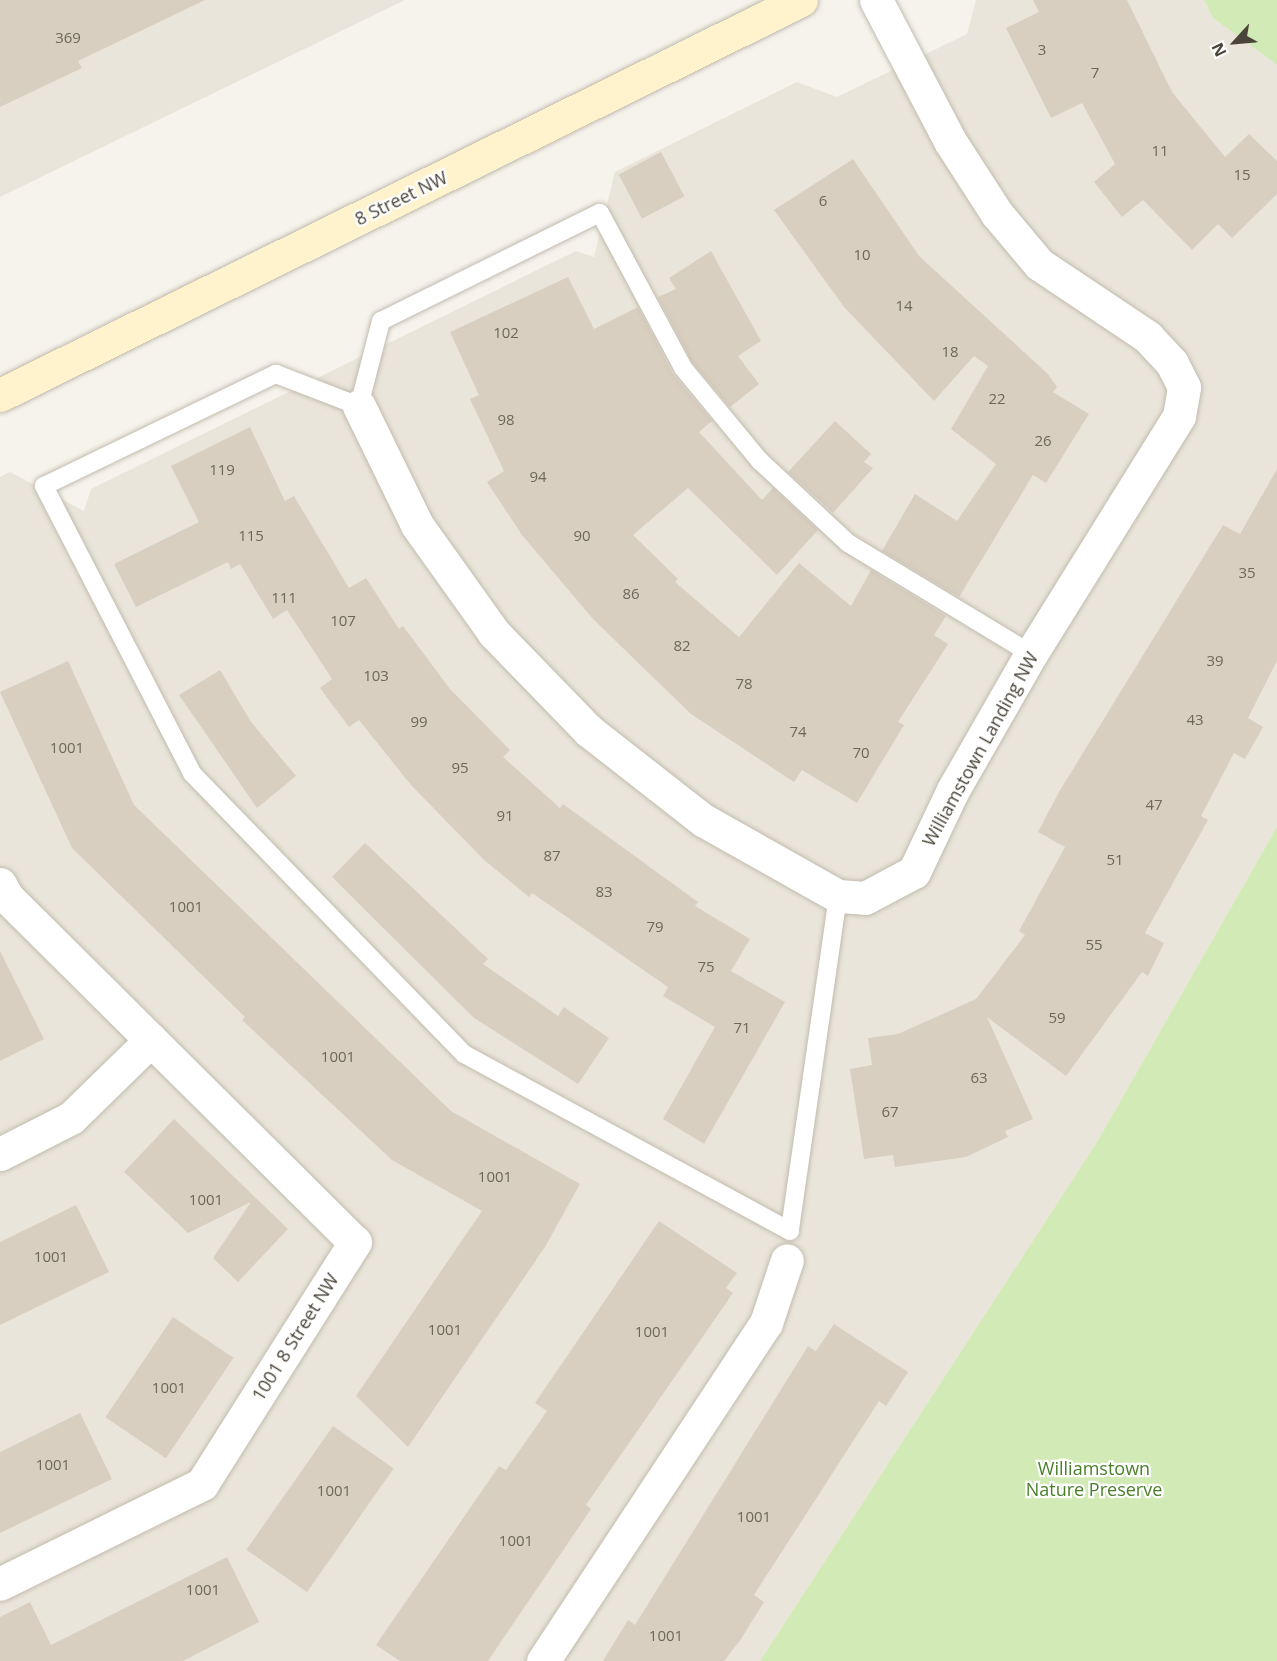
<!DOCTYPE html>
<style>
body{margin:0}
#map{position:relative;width:1277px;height:1661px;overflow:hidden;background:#f6f3ec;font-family:"Open Sans",sans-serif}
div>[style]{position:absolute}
.residential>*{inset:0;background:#eae5da}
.green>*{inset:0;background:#d2eab5}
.building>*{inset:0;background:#d8cfc1;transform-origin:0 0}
.roads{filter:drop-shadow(0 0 2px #c2bbae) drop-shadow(0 0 2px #c2bbae)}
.lane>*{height:18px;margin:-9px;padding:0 9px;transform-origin:9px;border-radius:9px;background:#fff}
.street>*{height:33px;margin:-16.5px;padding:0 16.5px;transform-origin:16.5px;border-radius:16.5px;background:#fff}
.secondary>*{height:33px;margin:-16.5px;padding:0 16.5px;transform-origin:16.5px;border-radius:16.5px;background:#fff3cd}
span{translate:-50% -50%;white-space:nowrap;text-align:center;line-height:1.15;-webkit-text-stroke:4.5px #fff;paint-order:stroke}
.number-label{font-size:15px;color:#6e675b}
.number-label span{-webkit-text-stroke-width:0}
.street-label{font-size:18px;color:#4b4439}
.park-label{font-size:18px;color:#4a7f2a}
.north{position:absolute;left:1205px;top:12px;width:60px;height:60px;-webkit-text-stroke:4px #fff;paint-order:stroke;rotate:244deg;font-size:16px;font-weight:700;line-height:24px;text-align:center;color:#4b4439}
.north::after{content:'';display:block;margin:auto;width:21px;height:27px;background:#4b4439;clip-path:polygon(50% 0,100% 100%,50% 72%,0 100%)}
</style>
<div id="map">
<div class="residential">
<div style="clip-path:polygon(0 0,405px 0,0 197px)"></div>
<div style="clip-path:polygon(976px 0,1204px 0,1213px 18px,1277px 65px,1277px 827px,1097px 1142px,760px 1661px,0 1661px,0 477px,10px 472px,84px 511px,91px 489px,576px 251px,594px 257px,615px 172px,797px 82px,837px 97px,967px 34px)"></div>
</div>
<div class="green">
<div style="clip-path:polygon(1204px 0,1277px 0,1277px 65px,1213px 18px)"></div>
<div style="clip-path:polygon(1277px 827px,1277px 1661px,760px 1661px,1097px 1142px)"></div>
</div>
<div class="building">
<div style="clip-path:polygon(0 0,205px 0,78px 61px,82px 68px,0 107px)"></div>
<div style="clip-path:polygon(1033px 0,1127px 0,1172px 92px,1225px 157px,1249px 134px,1277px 161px,1277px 194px,1232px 238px,1218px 224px,1192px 250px,1143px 200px,1122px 217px,1094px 182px,1115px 164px,1082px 103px,1051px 118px,1006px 28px,1039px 12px)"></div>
<div style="left:661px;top:152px;width:50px;height:48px;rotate:62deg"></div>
<div style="clip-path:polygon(853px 159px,919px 256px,1048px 374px,1057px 387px,1053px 392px,1089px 414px,1046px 483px,1033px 475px,959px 597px,882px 551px,915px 494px,957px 521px,996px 464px,951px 429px,988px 366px,974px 356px,934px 401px,844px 307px,774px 210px)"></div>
<div style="clip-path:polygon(711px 251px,761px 341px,738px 356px,759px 384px,730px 407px,692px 362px,658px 297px,676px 289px,669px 278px)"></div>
<div style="clip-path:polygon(568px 277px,594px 329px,638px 307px,673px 374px,712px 421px,699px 432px,762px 500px,773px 488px,818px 530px,777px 575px,688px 488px,633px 535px,678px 579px,675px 582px,739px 637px,799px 563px,851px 606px,871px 570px,946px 616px,934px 635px,948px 644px,898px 722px,904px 725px,857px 803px,802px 770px,794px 782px,691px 714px,593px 619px,522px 535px,487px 482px,504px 471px,470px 399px,479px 395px,450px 332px)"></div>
<div style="clip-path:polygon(835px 421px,871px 454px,864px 462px,873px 468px,833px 513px,788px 472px)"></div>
<div style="clip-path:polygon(250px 427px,285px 501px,294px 496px,349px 588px,366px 578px,399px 629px,403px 626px,450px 689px,510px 750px,503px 757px,560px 808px,563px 804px,698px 902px,695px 906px,750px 939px,731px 971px,785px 1002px,704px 1144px,663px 1119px,715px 1027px,663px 996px,668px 987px,532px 893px,529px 897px,483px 859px,411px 785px,359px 720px,349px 727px,320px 688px,332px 679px,287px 610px,273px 619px,240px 564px,231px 569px,228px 562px,136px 607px,114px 564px,199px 522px,171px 466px)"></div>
<div style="clip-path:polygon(1277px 469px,1277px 661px,1248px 718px,1263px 727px,1245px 759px,1234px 753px,1201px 816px,1208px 820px,1145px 933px,1164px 943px,1148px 976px,1142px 972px,1066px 1076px,987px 1017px,1033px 1119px,1005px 1131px,1008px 1137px,966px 1157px,895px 1167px,893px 1155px,864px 1159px,850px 1069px,872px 1065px,868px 1038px,898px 1034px,976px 999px,1025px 935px,1019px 931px,1065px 847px,1038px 832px,1059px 792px,1223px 525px,1240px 534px)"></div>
<div style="clip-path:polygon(68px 661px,134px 805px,451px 1111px,580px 1184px,545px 1247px,408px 1447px,356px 1396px,482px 1211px,392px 1160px,242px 1020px,245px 1017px,72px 848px,0 692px)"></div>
<div style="clip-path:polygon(220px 670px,251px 722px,296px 776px,257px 808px,179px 695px)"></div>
<div style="clip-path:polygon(365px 843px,488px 959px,483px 964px,558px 1016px,564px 1007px,609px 1038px,578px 1084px,474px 1018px,332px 877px)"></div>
<div style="clip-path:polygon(0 951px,44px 1039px,0 1061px)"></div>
<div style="clip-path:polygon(174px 1119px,288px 1229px,238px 1282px,213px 1258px,251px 1202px,188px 1233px,124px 1172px)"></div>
<div style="clip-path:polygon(76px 1205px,109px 1272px,0 1325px,0 1242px)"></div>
<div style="clip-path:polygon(659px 1221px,737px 1273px,726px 1288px,733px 1293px,586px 1505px,591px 1509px,488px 1661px,400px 1661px,376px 1645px,499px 1466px,506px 1470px,547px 1411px,535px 1403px)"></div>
<div style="left:173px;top:1317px;width:73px;height:121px;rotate:34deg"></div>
<div style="clip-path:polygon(834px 1324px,908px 1372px,886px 1406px,879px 1401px,754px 1595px,764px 1602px,741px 1639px,724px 1661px,603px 1661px,628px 1620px,635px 1625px,808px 1346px,816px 1351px)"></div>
<div style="clip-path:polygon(80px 1413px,112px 1479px,0 1533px,0 1452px)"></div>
<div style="left:333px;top:1426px;width:74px;height:151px;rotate:35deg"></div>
<div style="clip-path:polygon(227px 1557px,259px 1622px,183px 1661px,0 1661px,0 1617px,30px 1602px,51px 1645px)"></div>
</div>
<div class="roads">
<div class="lane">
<div style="left:838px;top:896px;width:338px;rotate:98.2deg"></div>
<div style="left:790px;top:1231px;width:371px;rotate:-151.5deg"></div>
<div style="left:464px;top:1054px;width:391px;rotate:-134.1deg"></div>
<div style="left:192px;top:773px;width:323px;rotate:-117.3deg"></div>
<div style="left:44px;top:486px;width:258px;rotate:-25.8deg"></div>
<div style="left:276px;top:374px;width:89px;rotate:21.1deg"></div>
<div style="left:359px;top:406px;width:88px;rotate:-75.5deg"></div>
<div style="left:381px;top:321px;width:244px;rotate:-26.3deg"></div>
<div style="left:600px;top:213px;width:176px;rotate:61.8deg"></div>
<div style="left:683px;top:368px;width:121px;rotate:50.4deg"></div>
<div style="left:760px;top:461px;width:120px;rotate:43deg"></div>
<div style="left:848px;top:543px;width:214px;rotate:31.2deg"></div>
</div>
<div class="street">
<div style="left:359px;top:406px;width:132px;rotate:64deg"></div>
<div style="left:417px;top:525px;width:133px;rotate:54.5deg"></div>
<div style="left:494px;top:633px;width:136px;rotate:45.9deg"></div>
<div style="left:589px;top:731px;width:145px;rotate:38deg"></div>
<div style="left:703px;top:820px;width:155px;rotate:29.4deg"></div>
<div style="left:838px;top:896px;width:27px;rotate:4deg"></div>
<div style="left:865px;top:898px;width:55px;rotate:-28deg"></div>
<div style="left:914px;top:872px;width:91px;rotate:-64.6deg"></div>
<div style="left:953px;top:790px;width:157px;rotate:-60.2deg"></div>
<div style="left:1031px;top:654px;width:280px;rotate:-58.1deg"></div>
<div style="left:1179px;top:416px;width:29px;rotate:-80deg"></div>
<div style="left:1184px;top:387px;width:27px;rotate:-117deg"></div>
<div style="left:1172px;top:363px;width:35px;rotate:-133deg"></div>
<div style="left:1148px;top:337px;width:131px;rotate:-146.2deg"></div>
<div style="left:1039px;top:264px;width:65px;rotate:-130deg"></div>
<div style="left:997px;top:214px;width:87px;rotate:-122.8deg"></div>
<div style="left:950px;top:141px;width:159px;rotate:-117.7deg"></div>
<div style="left:0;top:884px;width:15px;rotate:62deg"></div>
<div style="left:7px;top:897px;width:490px;rotate:44.8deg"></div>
<div style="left:355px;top:1242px;width:286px;rotate:122.3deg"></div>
<div style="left:202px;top:1484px;width:225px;rotate:153.7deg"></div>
<div style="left:0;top:1154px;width:80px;rotate:-26.9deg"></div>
<div style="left:71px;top:1118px;width:112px;rotate:-44.3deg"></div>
<div style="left:543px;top:1661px;width:405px;rotate:-56.6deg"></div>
<div style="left:766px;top:1323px;width:66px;rotate:-71.6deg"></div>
</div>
<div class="secondary">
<div style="left:0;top:395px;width:893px;rotate:-26.25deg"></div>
</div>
</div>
<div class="number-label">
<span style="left:68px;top:38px">369</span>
<span style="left:1042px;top:50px">3</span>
<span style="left:1095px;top:73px">7</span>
<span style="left:1160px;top:151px">11</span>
<span style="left:1242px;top:175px">15</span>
<span style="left:823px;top:201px">6</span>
<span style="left:862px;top:255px">10</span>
<span style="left:904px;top:306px">14</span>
<span style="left:506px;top:333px">102</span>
<span style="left:950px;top:352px">18</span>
<span style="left:997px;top:399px">22</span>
<span style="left:506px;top:420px">98</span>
<span style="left:1043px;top:441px">26</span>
<span style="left:222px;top:470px">119</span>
<span style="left:538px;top:477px">94</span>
<span style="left:251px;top:536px">115</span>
<span style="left:582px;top:536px">90</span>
<span style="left:1247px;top:573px">35</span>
<span style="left:631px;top:594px">86</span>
<span style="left:284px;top:598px">111</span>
<span style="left:343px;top:621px">107</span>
<span style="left:682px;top:646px">82</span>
<span style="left:1215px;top:661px">39</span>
<span style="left:376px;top:676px">103</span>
<span style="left:744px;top:684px">78</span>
<span style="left:1195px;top:720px">43</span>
<span style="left:419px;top:722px">99</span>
<span style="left:798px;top:732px">74</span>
<span style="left:67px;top:748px">1001</span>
<span style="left:861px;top:753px">70</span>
<span style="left:460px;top:768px">95</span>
<span style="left:1154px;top:805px">47</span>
<span style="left:505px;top:816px">91</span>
<span style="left:552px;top:856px">87</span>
<span style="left:1115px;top:860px">51</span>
<span style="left:604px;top:892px">83</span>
<span style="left:186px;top:907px">1001</span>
<span style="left:655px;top:927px">79</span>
<span style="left:1094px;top:945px">55</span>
<span style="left:706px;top:967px">75</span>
<span style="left:1057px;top:1018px">59</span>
<span style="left:742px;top:1028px">71</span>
<span style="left:338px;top:1057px">1001</span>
<span style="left:979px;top:1078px">63</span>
<span style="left:890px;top:1112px">67</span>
<span style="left:495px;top:1177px">1001</span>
<span style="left:206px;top:1200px">1001</span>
<span style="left:51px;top:1257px">1001</span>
<span style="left:445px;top:1330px">1001</span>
<span style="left:652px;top:1332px">1001</span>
<span style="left:169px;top:1388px">1001</span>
<span style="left:53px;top:1465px">1001</span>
<span style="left:334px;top:1491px">1001</span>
<span style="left:754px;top:1517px">1001</span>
<span style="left:516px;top:1541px">1001</span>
<span style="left:203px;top:1590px">1001</span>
<span style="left:666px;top:1636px">1001</span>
</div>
<div class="street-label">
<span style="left:401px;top:198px;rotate:-26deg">8 Street NW</span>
<span style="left:980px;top:749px;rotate:-61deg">Williamstown Landing NW</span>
<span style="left:295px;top:1337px;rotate:-58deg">1001 8 Street NW</span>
</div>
<div class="park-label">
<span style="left:1094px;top:1479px">Williamstown<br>Nature Preserve</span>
</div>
<div class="north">N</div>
</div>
